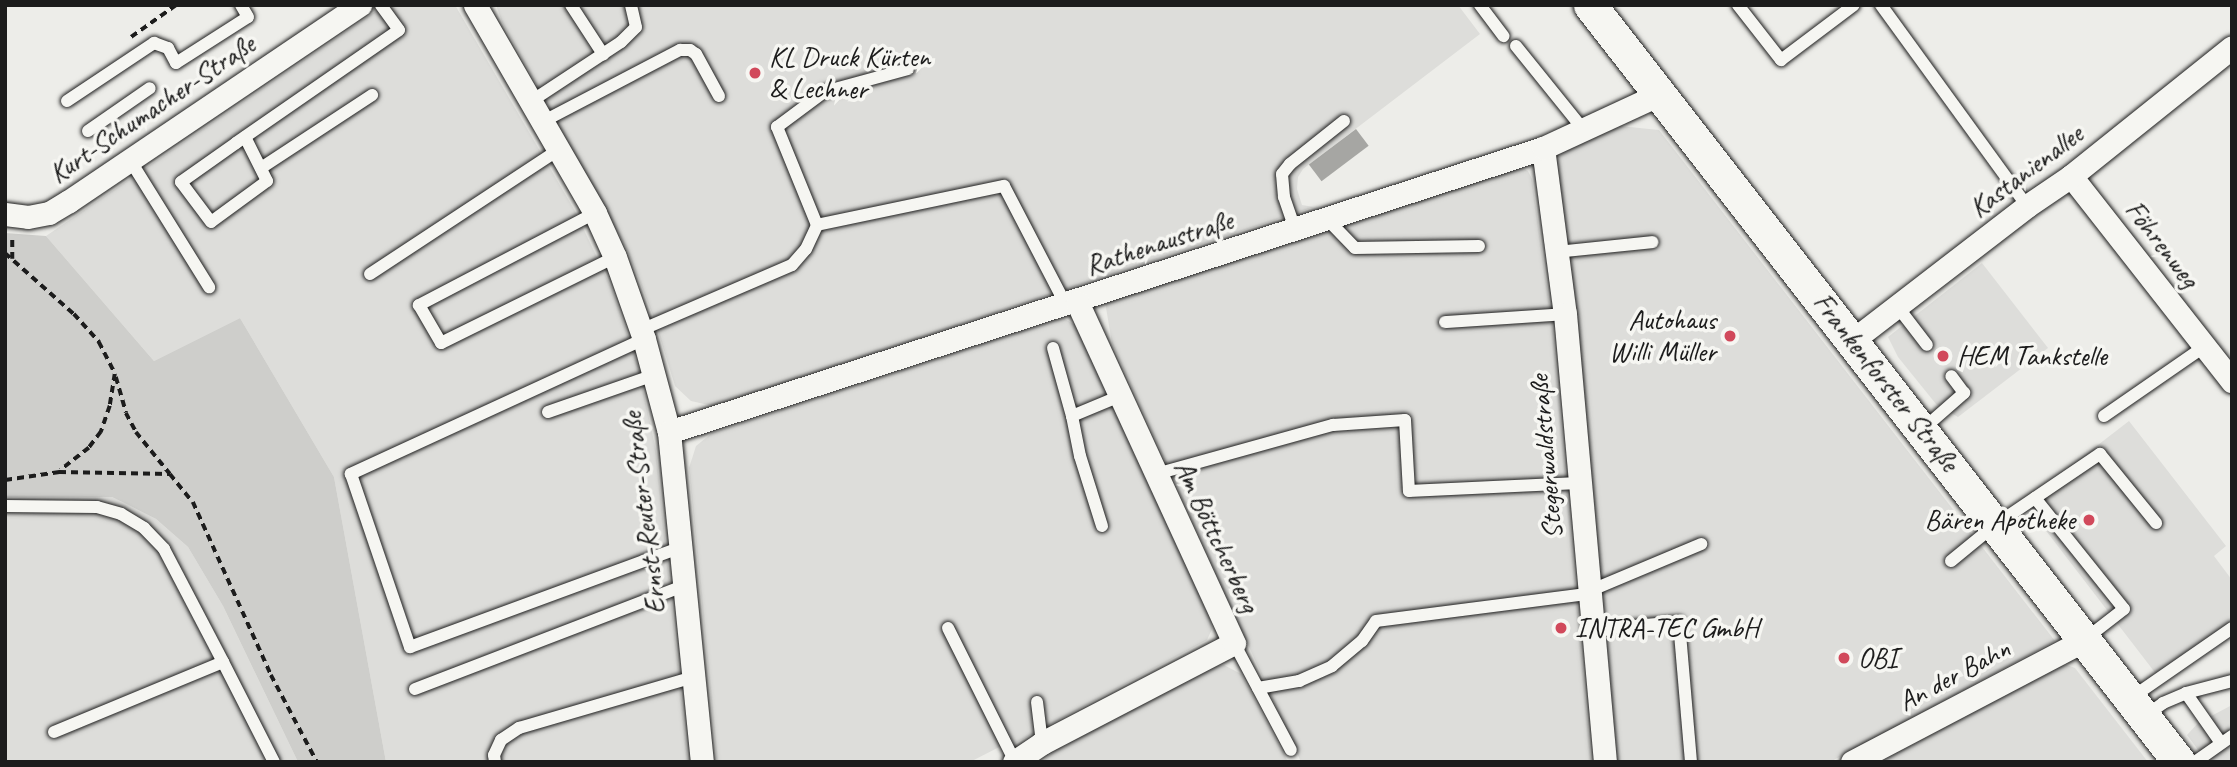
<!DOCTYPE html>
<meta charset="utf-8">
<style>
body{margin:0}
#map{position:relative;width:2237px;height:767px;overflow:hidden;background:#edede9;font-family:Caveat,sans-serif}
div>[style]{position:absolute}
.built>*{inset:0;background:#ddddda}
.green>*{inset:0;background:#cececb}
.water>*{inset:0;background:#a6a6a3;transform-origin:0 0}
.path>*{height:3.5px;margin-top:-1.75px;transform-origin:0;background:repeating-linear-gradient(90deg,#1c1c1c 0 7px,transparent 0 12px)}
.roads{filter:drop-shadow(0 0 2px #1c1c1c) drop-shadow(0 0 2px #1c1c1c)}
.service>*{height:12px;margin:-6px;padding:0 6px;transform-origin:6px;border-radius:6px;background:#f6f6f2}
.minor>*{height:23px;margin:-11.5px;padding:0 11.5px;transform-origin:11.5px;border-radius:11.5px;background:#f6f6f2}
.secondary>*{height:33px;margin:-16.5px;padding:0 16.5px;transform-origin:16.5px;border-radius:16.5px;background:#f6f6f2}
.dots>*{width:19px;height:19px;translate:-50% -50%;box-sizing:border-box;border:4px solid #f6f6f2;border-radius:50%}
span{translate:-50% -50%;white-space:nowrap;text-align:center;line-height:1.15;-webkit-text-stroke:7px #f6f6f2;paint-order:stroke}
.poi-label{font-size:28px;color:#1c1c1c}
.left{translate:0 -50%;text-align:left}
.right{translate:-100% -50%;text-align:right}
.street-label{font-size:28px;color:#1c1c1c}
.frame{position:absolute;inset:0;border:7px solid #1c1c1c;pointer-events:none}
</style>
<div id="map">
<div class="built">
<div style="clip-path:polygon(385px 5px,455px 5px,575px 211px,612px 289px,638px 366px,656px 451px,688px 762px,386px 762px,334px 477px,240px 318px,154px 361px,46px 236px)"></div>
<div style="clip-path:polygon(496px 5px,1458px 5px,1480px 34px,1303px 169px,1298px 177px,1297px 189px,1302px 205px,1314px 207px,713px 406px,691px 401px,675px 386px,654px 318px,627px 249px,502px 22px)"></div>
<div style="clip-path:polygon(1620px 126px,1659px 130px,2055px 641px,1830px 762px,1618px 762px,1581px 359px,1557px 161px,1563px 151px)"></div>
<div style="clip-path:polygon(1520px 167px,1528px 171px,1532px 179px,1552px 323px,1591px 762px,1301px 762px,1112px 343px,1105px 302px)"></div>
<div style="clip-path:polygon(1982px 263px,2048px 348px,1958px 417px,1936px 404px,1898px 357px,1888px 337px)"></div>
<div style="clip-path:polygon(1063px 318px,1080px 328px,1210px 616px,1212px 629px,1207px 640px,1012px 745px,1011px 741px,970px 762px,717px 762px,689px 468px,696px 446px,712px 433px)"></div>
<div style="clip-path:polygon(2129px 421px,2226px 546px,2214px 556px,2232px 580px,2232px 635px,2163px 683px,2024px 502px)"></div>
<div style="clip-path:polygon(5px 497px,112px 497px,156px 519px,188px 547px,223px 606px,298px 762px,5px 762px)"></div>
<div style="clip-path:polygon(1224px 665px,1241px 674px,1288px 762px,1042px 762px,1059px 747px,1213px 667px)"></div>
<div style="clip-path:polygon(2067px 665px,2075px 668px,2148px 762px,1881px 762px,2057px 666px)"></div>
<div style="clip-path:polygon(2232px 705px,2232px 762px,2207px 762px,2187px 735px,2198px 723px)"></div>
</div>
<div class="green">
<div style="clip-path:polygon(5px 233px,46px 236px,154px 361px,240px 318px,334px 477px,386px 762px,298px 762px,223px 606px,188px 547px,156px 519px,112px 497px,5px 497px)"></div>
</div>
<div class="water">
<div style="left:1356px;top:129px;width:21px;height:59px;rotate:53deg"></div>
</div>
<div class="path">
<div style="left:131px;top:37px;width:55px;rotate:-35.4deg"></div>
<div style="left:5px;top:253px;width:92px;rotate:41.5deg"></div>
<div style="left:74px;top:314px;width:38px;rotate:48deg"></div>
<div style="left:99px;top:342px;width:36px;rotate:63deg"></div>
<div style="left:115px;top:374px;width:32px;rotate:99deg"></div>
<div style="left:110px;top:406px;width:28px;rotate:109deg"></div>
<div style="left:101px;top:432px;width:20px;rotate:127deg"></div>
<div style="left:89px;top:448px;width:36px;rotate:142deg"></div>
<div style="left:12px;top:259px;width:23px;rotate:-90deg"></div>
<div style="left:116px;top:377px;width:37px;rotate:74deg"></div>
<div style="left:126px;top:413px;width:21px;rotate:62deg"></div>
<div style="left:136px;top:432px;width:54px;rotate:51deg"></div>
<div style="left:5px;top:480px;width:55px;rotate:-8.4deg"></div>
<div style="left:59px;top:472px;width:111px;rotate:1deg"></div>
<div style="left:170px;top:474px;width:36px;rotate:51deg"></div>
<div style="left:193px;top:502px;width:190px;rotate:65.7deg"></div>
<div style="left:271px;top:675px;width:98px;rotate:62.1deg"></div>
</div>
<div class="roads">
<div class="service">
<div style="left:571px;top:5px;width:59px;rotate:56.9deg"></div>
<div style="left:1480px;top:5px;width:39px;rotate:53deg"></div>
<div style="left:1738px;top:5px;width:70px;rotate:52deg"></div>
<div style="left:1781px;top:60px;width:91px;rotate:-37deg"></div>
<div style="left:1881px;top:5px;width:248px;rotate:54deg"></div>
<div style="left:1516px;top:46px;width:107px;rotate:51.1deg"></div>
<div style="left:67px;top:101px;width:105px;rotate:-33.7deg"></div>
<div style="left:154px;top:43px;width:15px;rotate:20deg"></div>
<div style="left:168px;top:48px;width:17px;rotate:62deg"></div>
<div style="left:176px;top:63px;width:85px;rotate:-32.6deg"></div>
<div style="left:248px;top:17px;width:14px;rotate:-120deg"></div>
<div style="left:530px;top:102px;width:109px;rotate:-33.4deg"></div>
<div style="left:621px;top:42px;width:21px;rotate:-45deg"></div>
<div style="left:636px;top:27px;width:23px;rotate:-103deg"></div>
<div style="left:542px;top:122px;width:156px;rotate:-27.6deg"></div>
<div style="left:680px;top:50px;width:10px"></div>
<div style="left:690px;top:50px;width:7px;rotate:34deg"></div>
<div style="left:696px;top:54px;width:48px;rotate:61.3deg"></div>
<div style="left:88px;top:131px;width:75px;rotate:-34.7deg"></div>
<div style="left:245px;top:137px;width:49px;rotate:63.4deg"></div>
<div style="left:267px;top:181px;width:69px;rotate:143.8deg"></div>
<div style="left:211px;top:222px;width:50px;rotate:-126.9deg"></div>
<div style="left:181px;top:182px;width:67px;rotate:-35.3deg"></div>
<div style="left:236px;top:143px;width:198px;rotate:-34.7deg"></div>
<div style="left:399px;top:30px;width:31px;rotate:-126deg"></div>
<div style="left:130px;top:160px;width:150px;rotate:58.1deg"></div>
<div style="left:261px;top:168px;width:133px;rotate:-33.3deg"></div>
<div style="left:595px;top:213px;width:199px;rotate:152.4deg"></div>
<div style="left:419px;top:305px;width:44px;rotate:59.9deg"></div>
<div style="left:441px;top:343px;width:194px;rotate:-26.3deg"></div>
<div style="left:1327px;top:219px;width:40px;rotate:46deg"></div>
<div style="left:1355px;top:248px;width:124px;rotate:-0.9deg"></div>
<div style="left:817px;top:225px;width:191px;rotate:-11.8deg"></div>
<div style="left:1004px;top:186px;width:134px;rotate:62.5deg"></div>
<div style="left:1295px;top:229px;width:34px;rotate:-109deg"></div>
<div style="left:1284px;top:197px;width:23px;rotate:-95deg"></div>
<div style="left:1282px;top:174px;width:13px;rotate:-51deg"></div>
<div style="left:1290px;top:164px;width:69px;rotate:-38.5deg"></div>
<div style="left:1556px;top:252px;width:97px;rotate:-5.9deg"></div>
<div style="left:370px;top:274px;width:225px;rotate:-33.4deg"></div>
<div style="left:1897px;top:306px;width:49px;rotate:52.4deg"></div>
<div style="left:1445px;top:322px;width:120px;rotate:-3.8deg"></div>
<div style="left:641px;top:330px;width:164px;rotate:-23.3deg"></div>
<div style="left:792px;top:265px;width:21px;rotate:-49deg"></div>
<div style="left:806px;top:249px;width:26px;rotate:-65deg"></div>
<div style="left:817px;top:225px;width:106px;rotate:-112.2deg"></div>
<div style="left:777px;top:127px;width:59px;rotate:-36.7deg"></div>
<div style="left:824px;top:92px;width:87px;rotate:-15.3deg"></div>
<div style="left:644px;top:339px;width:323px;rotate:155.3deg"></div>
<div style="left:351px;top:474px;width:183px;rotate:71.2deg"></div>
<div style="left:410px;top:647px;width:287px;rotate:-20.2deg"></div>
<div style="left:1053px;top:348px;width:71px;rotate:74.4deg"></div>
<div style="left:548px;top:412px;width:112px;rotate:-19.2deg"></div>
<div style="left:2104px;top:416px;width:123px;rotate:-34.7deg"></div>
<div style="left:1923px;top:429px;width:55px;rotate:-41.3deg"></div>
<div style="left:1964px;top:393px;width:21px;rotate:-127deg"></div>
<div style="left:1156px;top:474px;width:184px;rotate:-15.5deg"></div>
<div style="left:1333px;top:425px;width:72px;rotate:-4deg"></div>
<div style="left:1405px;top:420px;width:71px;rotate:86.8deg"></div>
<div style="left:1409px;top:491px;width:169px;rotate:-2.7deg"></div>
<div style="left:2035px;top:498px;width:142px;rotate:51.3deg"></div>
<div style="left:2124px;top:609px;width:51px;rotate:142.2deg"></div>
<div style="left:5px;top:506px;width:92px;rotate:0.6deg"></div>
<div style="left:97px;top:507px;width:25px;rotate:16deg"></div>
<div style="left:121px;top:514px;width:27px;rotate:31deg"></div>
<div style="left:144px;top:528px;width:29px;rotate:46deg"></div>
<div style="left:164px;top:549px;width:127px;rotate:62.4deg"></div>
<div style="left:1102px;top:526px;width:73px;rotate:-107.4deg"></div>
<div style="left:1080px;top:456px;width:41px;rotate:-101.3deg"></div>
<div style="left:1072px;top:416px;width:52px;rotate:-22.6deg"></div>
<div style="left:1951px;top:561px;width:57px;rotate:-39.3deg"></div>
<div style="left:1995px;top:525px;width:127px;rotate:-34.1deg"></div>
<div style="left:2100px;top:454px;width:89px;rotate:50.9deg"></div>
<div style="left:1587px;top:592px;width:124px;rotate:-22.8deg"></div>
<div style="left:948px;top:628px;width:148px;rotate:63.4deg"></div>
<div style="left:1591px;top:630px;width:88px;rotate:-5.2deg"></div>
<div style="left:1679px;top:622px;width:141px;rotate:85.1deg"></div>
<div style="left:1234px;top:643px;width:121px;rotate:62deg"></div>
<div style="left:1258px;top:688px;width:42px;rotate:-9.7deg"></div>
<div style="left:1299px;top:681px;width:36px;rotate:-24deg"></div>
<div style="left:1332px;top:666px;width:39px;rotate:-40deg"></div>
<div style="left:1362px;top:641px;width:24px;rotate:-55deg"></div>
<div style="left:1376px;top:621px;width:214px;rotate:-7.3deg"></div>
<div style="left:415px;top:689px;width:287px;rotate:-21deg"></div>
<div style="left:2131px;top:698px;width:123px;rotate:-34.7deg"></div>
<div style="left:1037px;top:702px;width:41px;rotate:83deg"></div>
<div style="left:2144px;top:717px;width:24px;rotate:-36deg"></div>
<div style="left:2163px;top:703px;width:25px;rotate:-23deg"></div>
<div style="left:54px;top:732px;width:183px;rotate:-22.5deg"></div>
<div style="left:223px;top:662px;width:112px;rotate:63deg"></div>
<div style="left:2221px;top:743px;width:61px;rotate:-125deg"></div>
<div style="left:2186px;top:693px;width:48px;rotate:-14.6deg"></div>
<div style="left:495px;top:762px;width:7px;rotate:-98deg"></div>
<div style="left:494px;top:755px;width:17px;rotate:-65deg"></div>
<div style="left:501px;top:740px;width:22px;rotate:-34deg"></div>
<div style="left:519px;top:728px;width:181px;rotate:-16.3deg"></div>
<div style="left:2195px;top:762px;width:45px;rotate:-35.1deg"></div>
</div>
<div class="minor">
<div style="left:475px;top:5px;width:240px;rotate:60deg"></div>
<div style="left:595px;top:213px;width:48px;rotate:65.6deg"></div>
<div style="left:615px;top:257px;width:87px;rotate:70.5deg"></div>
<div style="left:644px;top:339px;width:96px;rotate:75deg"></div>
<div style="left:669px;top:432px;width:332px;rotate:84.3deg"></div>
<div style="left:1543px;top:148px;width:167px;rotate:82.5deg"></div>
<div style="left:1565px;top:314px;width:450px;rotate:84.9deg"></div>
<div style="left:2071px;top:176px;width:261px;rotate:51.9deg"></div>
<div style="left:5px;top:214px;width:23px;rotate:7deg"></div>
<div style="left:28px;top:217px;width:21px;rotate:-11deg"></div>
<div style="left:49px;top:213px;width:23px;rotate:-31deg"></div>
<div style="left:69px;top:201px;width:351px;rotate:-34deg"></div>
<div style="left:1853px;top:340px;width:220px;rotate:-37.6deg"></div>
<div style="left:2027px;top:206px;width:53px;rotate:-34.3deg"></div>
<div style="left:2071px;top:176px;width:206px;rotate:-38.7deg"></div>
<div style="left:669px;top:432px;width:919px;rotate:-18deg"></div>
<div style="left:1543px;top:148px;width:131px;rotate:-24.8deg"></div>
<div style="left:1014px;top:762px;width:34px;rotate:-34deg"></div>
<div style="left:1042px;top:743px;width:216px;rotate:-27.5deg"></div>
<div style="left:1234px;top:643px;width:375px;rotate:-114.7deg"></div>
<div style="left:1852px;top:762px;width:262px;rotate:-27.7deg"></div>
</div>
<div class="secondary">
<div style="left:1590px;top:5px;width:959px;rotate:52.11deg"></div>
</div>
</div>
<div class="dots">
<div style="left:755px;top:73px;background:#d1495b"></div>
<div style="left:1730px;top:336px;background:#d1495b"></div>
<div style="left:1943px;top:356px;background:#d1495b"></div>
<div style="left:2089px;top:520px;background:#d1495b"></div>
<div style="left:1561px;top:628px;background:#d1495b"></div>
<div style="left:1844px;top:658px;background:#d1495b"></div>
</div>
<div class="poi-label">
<span class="left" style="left:769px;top:73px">KL Druck Kürten<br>&amp; Lechner</span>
<span class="right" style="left:1716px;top:336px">Autohaus<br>Willi Müller</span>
<span class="left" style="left:1957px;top:356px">HEM Tankstelle</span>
<span class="right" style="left:2075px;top:520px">Bären Apotheke</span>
<span class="left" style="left:1575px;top:628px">INTRA-TEC GmbH</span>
<span class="left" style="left:1858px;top:658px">OBI</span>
</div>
<div class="street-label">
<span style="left:152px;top:109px;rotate:-34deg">Kurt-Schumacher-Straße</span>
<span style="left:2026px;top:171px;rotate:-37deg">Kastanienallee</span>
<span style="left:1159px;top:243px;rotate:-18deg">Rathenaustraße</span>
<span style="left:2162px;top:244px;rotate:52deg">Föhrenweg</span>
<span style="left:1886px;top:382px;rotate:52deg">Frankenforster Straße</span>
<span style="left:1546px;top:457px;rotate:-95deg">Stegerwaldstraße</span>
<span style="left:644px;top:513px;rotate:-97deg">Ernst-Reuter-Straße</span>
<span style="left:1217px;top:536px;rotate:65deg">Am Böttcherberg</span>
<span style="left:1954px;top:675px;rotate:-28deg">An der Bahn</span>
</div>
<div class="frame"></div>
</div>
